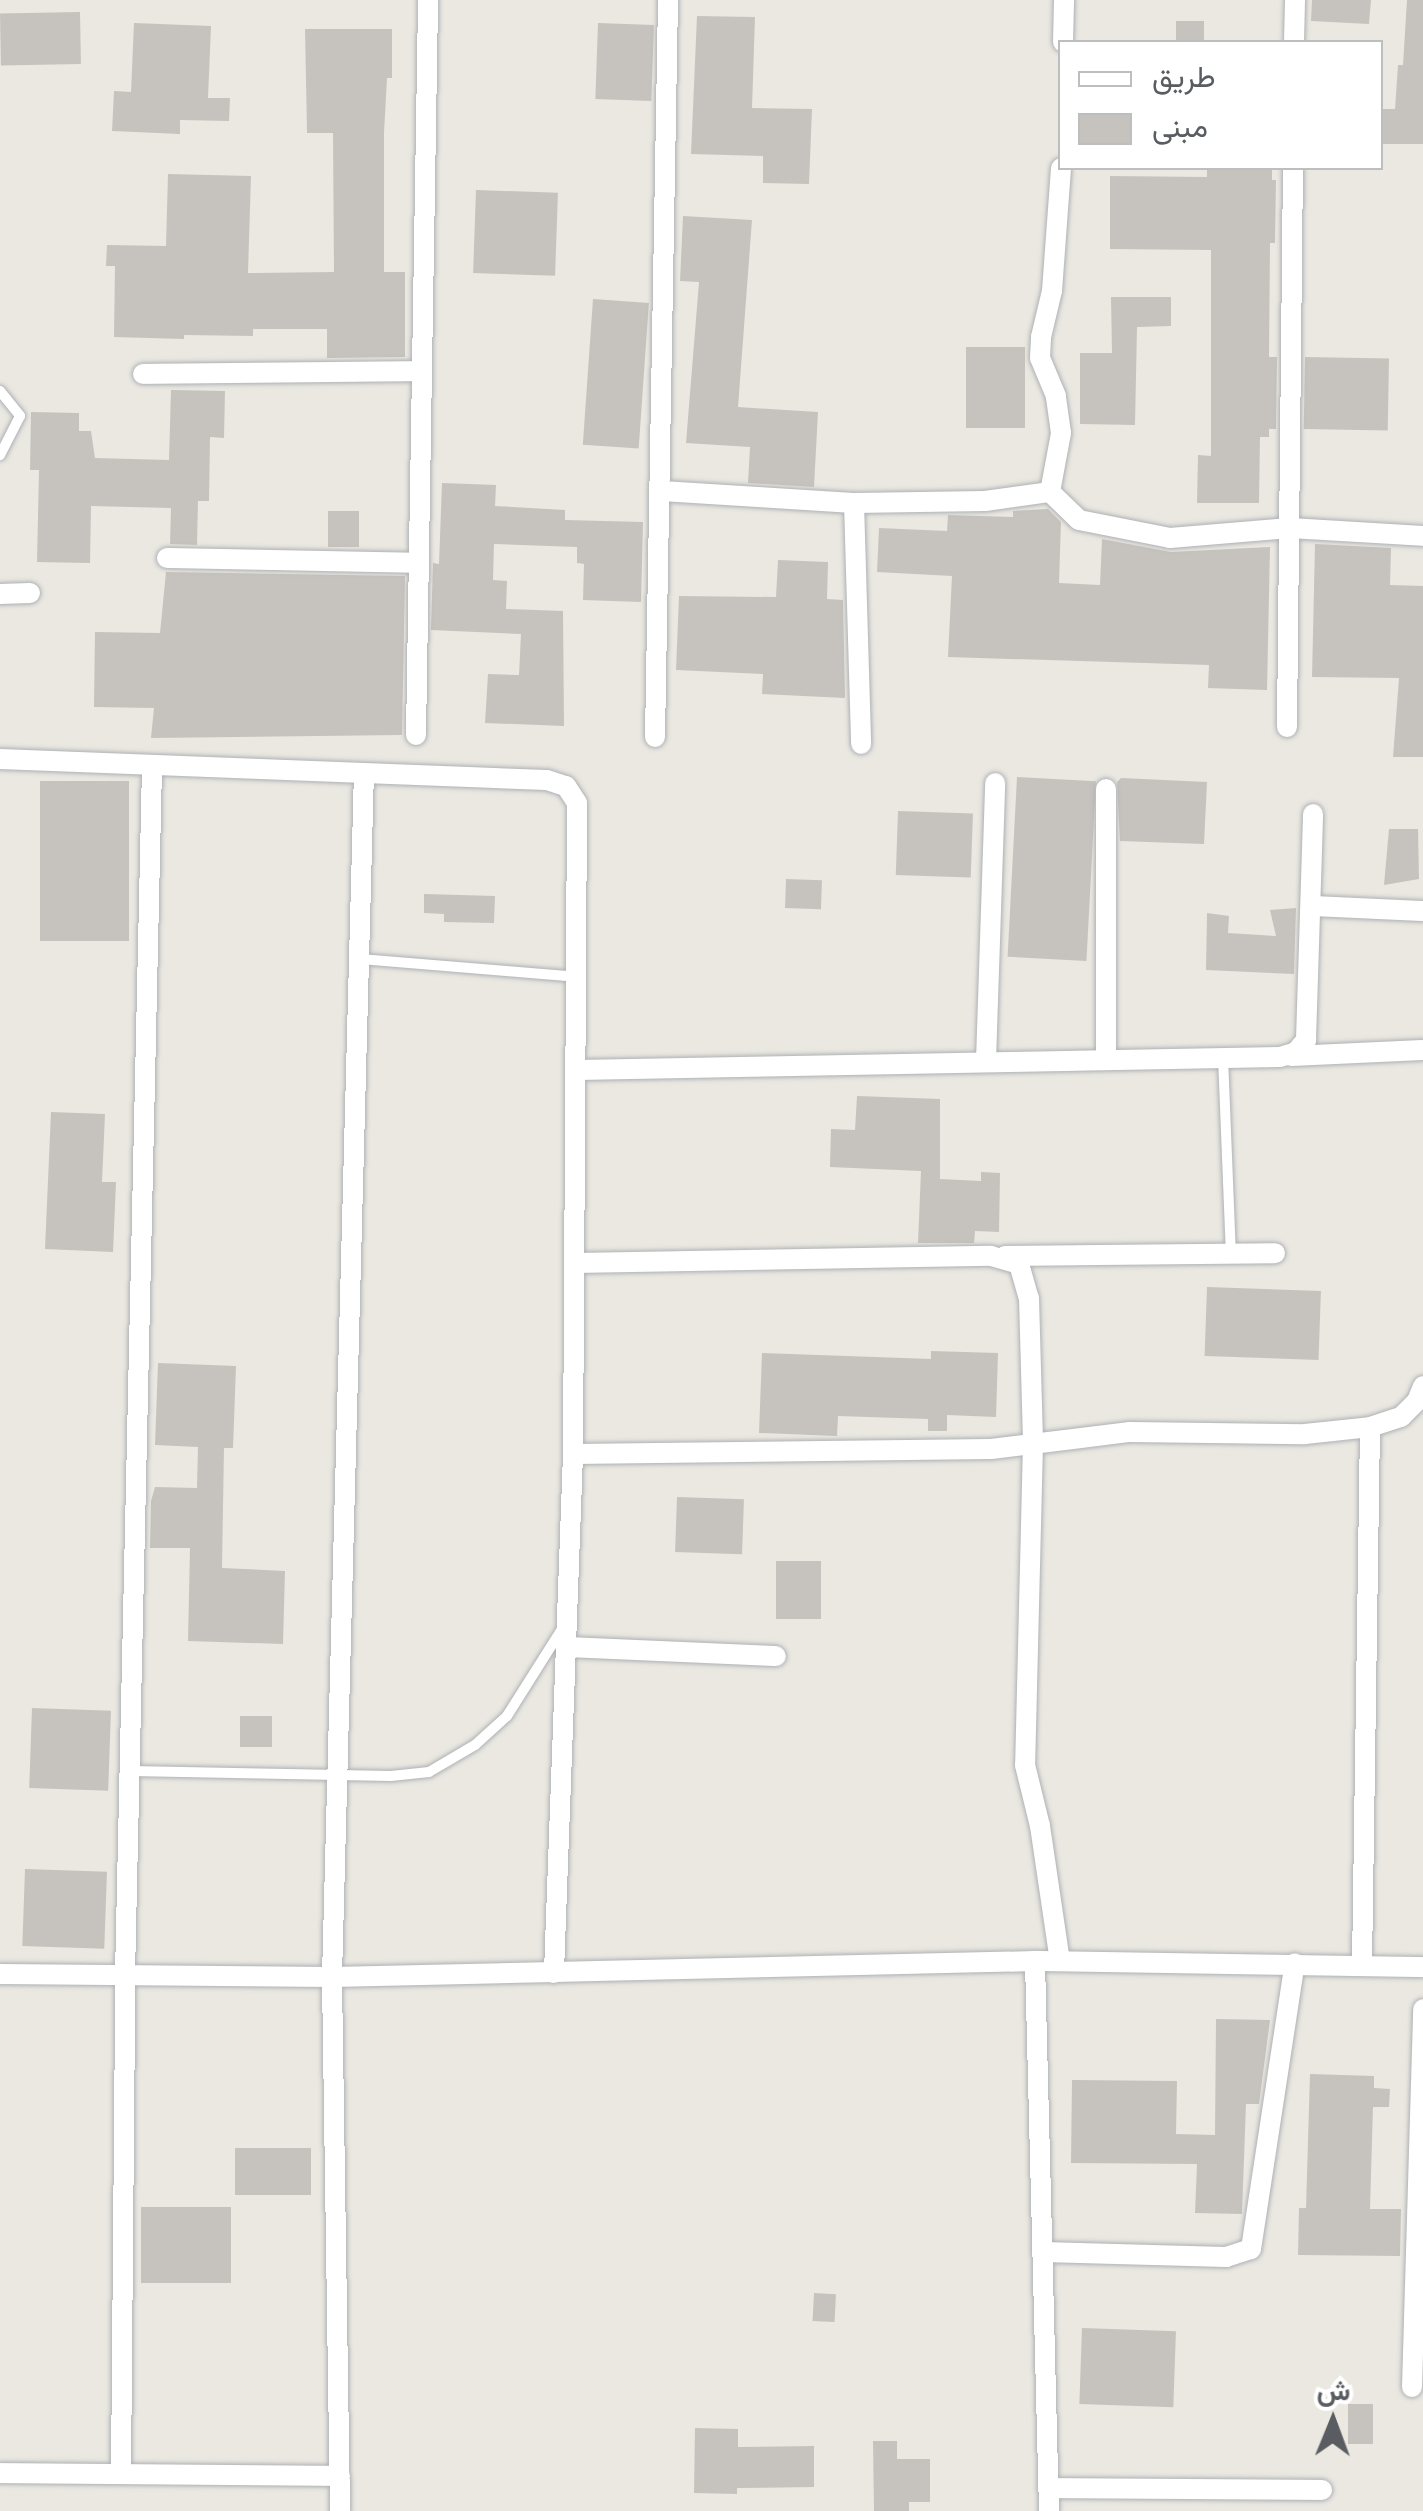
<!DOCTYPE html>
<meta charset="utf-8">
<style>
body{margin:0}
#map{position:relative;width:1423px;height:2511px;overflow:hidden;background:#eae8e1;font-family:"Fira Sans Condensed",Vazirmatn,sans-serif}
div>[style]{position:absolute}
.building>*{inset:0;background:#c6c3be;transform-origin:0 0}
.roads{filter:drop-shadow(0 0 2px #aeb1b5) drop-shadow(0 0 2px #aeb1b5)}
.service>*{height:10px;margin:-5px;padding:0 5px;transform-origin:5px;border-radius:5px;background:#fff}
.minor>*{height:20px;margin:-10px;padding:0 10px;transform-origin:10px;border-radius:10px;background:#fff}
span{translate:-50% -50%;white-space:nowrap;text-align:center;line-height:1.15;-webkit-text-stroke:10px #fff;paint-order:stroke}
.legend{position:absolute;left:1058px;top:40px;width:325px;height:130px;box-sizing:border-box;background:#fff;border:2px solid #bdbebf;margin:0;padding:12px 18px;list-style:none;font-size:30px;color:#595c60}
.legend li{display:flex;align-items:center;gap:20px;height:50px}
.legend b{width:50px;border:2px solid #bdbebf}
.north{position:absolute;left:1283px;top:2371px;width:100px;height:100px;-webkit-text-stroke:8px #fff;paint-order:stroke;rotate:1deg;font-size:28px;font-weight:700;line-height:40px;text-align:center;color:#595c60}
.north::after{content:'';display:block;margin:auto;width:35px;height:45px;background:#595c60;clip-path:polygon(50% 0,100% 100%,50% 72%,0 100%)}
</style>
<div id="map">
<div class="building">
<div style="clip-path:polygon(1312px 0,1371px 0,1369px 24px,1311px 21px)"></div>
<div style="clip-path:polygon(1407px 0,1423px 0,1423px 144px,1380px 144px,1380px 109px,1395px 109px,1398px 65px,1403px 65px)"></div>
<div style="left:80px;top:12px;width:52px;height:80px;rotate:89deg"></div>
<div style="clip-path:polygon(697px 16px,755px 17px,752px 108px,812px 109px,809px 184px,763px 183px,763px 156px,691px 154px)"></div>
<div style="left:1176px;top:21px;width:28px;height:21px"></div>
<div style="clip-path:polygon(134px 23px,211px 26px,208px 98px,230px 98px,229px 121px,180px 120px,180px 134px,112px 131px,114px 91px,131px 92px)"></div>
<div style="left:598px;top:23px;width:56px;height:76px;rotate:2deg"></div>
<div style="clip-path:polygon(305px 29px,392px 29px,392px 78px,387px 78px,384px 133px,384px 272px,405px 272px,405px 357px,327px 358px,327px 329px,253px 329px,253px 336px,184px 335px,184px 339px,114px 337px,115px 266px,106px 266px,107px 245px,166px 246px,168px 174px,251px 176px,248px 273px,334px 272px,333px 133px,307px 133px)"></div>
<div style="clip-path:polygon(1207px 168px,1272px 168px,1272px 180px,1276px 180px,1275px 243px,1270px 243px,1269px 357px,1277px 357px,1276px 429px,1269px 429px,1269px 437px,1260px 437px,1259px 503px,1197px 503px,1198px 455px,1211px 456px,1211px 250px,1110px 249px,1110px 176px,1207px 177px)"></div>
<div style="left:476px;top:190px;width:82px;height:83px;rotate:2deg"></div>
<div style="clip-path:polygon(683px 216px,752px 220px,738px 407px,818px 412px,814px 487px,748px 483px,750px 447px,686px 443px,699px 282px,680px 281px)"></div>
<div style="clip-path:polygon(1111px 297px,1171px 297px,1171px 326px,1137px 327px,1135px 425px,1080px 424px,1080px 353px,1112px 353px)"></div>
<div style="left:593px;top:299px;width:56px;height:146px;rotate:4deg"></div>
<div style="left:966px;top:347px;width:59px;height:81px"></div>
<div style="left:1305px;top:357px;width:84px;height:72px;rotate:1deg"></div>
<div style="clip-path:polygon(171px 390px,225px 391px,224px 438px,210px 437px,209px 501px,198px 501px,197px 545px,170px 544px,171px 508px,91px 506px,90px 563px,37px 562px,39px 470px,30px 470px,31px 412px,79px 413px,79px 431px,91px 431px,95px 458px,169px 460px)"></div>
<div style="clip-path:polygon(442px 483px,496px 485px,495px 506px,565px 510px,565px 520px,643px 522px,641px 602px,583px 600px,584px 564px,577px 563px,577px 547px,494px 544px,493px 580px,507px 581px,506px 609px,563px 611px,564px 726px,485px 723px,488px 674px,519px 675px,521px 634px,431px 630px,433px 563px,439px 564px)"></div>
<div style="clip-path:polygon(1048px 509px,1061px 522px,1059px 583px,1100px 585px,1102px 539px,1171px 552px,1270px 547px,1267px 690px,1208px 688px,1209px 665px,948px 657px,952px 576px,877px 572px,879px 528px,947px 531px,948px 515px,1013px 517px,1013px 511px)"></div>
<div style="left:328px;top:511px;width:31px;height:36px"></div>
<div style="clip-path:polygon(1315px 544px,1391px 548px,1390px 585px,1423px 586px,1423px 757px,1393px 757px,1399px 678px,1312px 677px)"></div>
<div style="clip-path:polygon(778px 560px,828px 562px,827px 599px,843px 600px,845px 698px,762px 694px,763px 674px,676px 670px,679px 596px,776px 597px)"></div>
<div style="clip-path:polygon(166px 572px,405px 576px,402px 735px,151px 738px,154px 708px,94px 707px,95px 632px,160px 633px)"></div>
<div style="left:1017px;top:777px;width:79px;height:180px;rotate:3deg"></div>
<div style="clip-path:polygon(1121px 778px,1207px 782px,1204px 844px,1120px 841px,1117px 782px)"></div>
<div style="left:40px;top:781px;width:89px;height:160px"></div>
<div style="left:898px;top:811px;width:75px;height:64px;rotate:2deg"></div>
<div style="clip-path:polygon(1389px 829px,1418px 829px,1419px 879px,1384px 885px)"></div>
<div style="left:786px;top:879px;width:36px;height:29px;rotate:2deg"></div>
<div style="clip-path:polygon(424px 894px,495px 896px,494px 923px,444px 922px,444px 914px,424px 913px)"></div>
<div style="clip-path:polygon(1296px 908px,1294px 974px,1206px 970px,1207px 913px,1229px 916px,1228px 933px,1276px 936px,1270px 910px)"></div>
<div style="clip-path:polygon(857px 1096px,940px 1099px,940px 1179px,981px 1181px,981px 1172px,1000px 1173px,999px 1232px,975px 1231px,974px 1243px,918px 1243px,921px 1171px,830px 1167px,831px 1129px,855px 1130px)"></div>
<div style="clip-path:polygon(51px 1112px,105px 1114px,102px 1182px,116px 1182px,113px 1252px,45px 1249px)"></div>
<div style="left:1207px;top:1287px;width:114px;height:69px;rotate:2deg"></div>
<div style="clip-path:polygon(931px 1351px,998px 1353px,996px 1417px,947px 1415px,947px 1431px,928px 1431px,928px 1419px,838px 1416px,837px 1436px,759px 1433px,762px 1353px,931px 1359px)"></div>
<div style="clip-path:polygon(158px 1363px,236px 1366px,233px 1448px,224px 1448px,222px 1568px,285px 1571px,283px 1644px,188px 1641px,190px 1548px,150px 1548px,151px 1501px,155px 1487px,197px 1488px,198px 1447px,155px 1445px)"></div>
<div style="left:677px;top:1497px;width:67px;height:55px;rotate:2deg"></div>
<div style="left:776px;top:1561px;width:45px;height:58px"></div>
<div style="left:32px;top:1708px;width:79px;height:80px;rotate:2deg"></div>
<div style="left:240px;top:1716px;width:32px;height:31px"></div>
<div style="left:25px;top:1869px;width:82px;height:77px;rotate:2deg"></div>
<div style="clip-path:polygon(1216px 2019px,1270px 2020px,1259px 2104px,1246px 2104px,1242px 2214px,1195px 2213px,1197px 2164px,1071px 2163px,1072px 2080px,1177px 2081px,1176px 2134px,1215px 2135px)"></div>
<div style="clip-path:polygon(1310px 2074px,1374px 2076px,1374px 2088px,1390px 2089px,1389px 2107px,1373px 2107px,1370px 2209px,1401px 2209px,1400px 2256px,1298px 2255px,1299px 2208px,1306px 2208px)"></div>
<div style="left:235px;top:2148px;width:76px;height:47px"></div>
<div style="left:141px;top:2207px;width:90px;height:76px"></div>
<div style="left:814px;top:2293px;width:22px;height:28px;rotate:3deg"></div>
<div style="left:1082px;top:2328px;width:94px;height:76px;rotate:2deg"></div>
<div style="left:1348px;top:2404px;width:25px;height:40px"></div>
<div style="clip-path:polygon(695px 2428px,738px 2429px,738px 2447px,814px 2446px,814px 2487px,737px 2488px,737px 2494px,694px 2493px)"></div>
<div style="clip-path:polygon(873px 2441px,897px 2441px,897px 2459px,930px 2459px,930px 2502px,909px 2502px,909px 2511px,874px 2511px)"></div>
</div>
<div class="roads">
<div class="service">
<div style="left:0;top:391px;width:32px;rotate:51deg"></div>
<div style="left:20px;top:416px;width:44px;rotate:117.1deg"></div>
<div style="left:359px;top:959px;width:219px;rotate:4.7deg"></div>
<div style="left:1223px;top:1057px;width:196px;rotate:87.7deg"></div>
<div style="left:130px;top:1771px;width:261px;rotate:1.1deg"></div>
<div style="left:391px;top:1776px;width:38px;rotate:-6deg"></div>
<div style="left:429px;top:1772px;width:53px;rotate:-30.4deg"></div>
<div style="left:475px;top:1745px;width:43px;rotate:-42.2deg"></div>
<div style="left:507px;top:1716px;width:103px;rotate:-57.7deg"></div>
</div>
<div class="minor">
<div style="left:1063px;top:42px;width:42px;rotate:-88.6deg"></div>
<div style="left:1294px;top:42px;width:42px;rotate:-88.6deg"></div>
<div style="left:143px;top:374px;width:277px;rotate:-0.6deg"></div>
<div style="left:662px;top:491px;width:192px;rotate:3.6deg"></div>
<div style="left:854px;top:503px;width:131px;rotate:-0.9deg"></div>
<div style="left:985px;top:501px;width:66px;rotate:-7.9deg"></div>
<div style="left:1050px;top:492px;width:60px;rotate:-79.4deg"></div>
<div style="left:1061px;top:433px;width:37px;rotate:-98deg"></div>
<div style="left:1056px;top:396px;width:41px;rotate:-112.8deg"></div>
<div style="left:1040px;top:358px;width:21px;rotate:-87deg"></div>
<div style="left:1041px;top:337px;width:47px;rotate:-76.6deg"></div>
<div style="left:1052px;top:291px;width:123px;rotate:-85.8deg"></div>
<div style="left:1050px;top:492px;width:40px;rotate:44deg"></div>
<div style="left:1079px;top:520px;width:93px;rotate:11.2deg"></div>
<div style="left:1170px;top:538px;width:120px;rotate:-4.8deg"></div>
<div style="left:1290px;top:528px;width:133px;rotate:3.4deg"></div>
<div style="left:854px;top:503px;width:241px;rotate:88.3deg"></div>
<div style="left:167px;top:558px;width:250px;rotate:1.1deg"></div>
<div style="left:0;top:594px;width:30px;rotate:-2deg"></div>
<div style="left:1287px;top:727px;width:559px;rotate:-89.39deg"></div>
<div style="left:416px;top:735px;width:735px;rotate:-89.06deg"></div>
<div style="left:655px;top:737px;width:737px;rotate:-88.99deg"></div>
<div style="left:0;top:759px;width:547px;rotate:2.2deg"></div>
<div style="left:547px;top:780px;width:20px;rotate:18deg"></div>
<div style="left:566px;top:786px;width:20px;rotate:57deg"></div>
<div style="left:577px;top:803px;width:651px;rotate:90.35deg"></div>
<div style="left:573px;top:1454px;width:519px;rotate:92.1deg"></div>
<div style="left:1312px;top:906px;width:111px;rotate:2.6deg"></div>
<div style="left:1291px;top:1056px;width:132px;rotate:-2.6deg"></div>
<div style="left:1106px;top:1058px;width:269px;rotate:-90deg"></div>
<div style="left:986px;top:1061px;width:278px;rotate:-88.1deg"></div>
<div style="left:577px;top:1070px;width:703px;rotate:-1.06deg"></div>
<div style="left:1280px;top:1057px;width:17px;rotate:-17deg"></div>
<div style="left:1296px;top:1052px;width:16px;rotate:-50deg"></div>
<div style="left:1306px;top:1040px;width:226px;rotate:-88.2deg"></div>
<div style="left:1005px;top:1256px;width:270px;rotate:-0.6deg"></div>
<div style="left:575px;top:1263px;width:416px;rotate:-1deg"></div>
<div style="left:991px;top:1256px;width:29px;rotate:16deg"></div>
<div style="left:1019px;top:1264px;width:35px;rotate:74deg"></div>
<div style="left:1029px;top:1298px;width:145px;rotate:88.4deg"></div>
<div style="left:1033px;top:1443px;width:322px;rotate:91.4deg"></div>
<div style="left:1025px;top:1765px;width:63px;rotate:76.2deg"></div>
<div style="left:1040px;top:1826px;width:136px;rotate:81.6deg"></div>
<div style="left:573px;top:1454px;width:418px;rotate:-0.7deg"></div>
<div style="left:991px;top:1449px;width:140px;rotate:-7deg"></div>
<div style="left:1130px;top:1432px;width:175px;rotate:0.7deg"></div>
<div style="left:1305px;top:1434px;width:65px;rotate:-6.1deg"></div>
<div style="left:1370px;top:1427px;width:33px;rotate:-18deg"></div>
<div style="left:1401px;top:1417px;width:23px;rotate:-45deg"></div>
<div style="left:1417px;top:1401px;width:16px;rotate:-68deg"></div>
<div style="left:566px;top:1647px;width:210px;rotate:2.5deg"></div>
<div style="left:1362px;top:1966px;width:539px;rotate:-89.15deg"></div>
<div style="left:0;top:1974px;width:332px;rotate:0.5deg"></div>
<div style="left:332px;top:1977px;width:703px;rotate:-1.3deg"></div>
<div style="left:1043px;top:2252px;width:183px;rotate:1.6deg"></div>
<div style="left:1226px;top:2257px;width:26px;rotate:-18deg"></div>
<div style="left:1251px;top:2249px;width:289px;rotate:-81.3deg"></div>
<div style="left:1412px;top:2387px;width:378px;rotate:-88.3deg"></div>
<div style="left:0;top:2473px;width:340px;rotate:0.5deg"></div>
<div style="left:121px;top:2474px;width:499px;rotate:-89.5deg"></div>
<div style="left:125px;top:1975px;width:1208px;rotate:-88.72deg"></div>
<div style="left:1049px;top:2488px;width:273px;rotate:0.4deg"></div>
<div style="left:340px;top:2511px;width:534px;rotate:-90.86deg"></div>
<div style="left:332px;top:1977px;width:1202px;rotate:-88.48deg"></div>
<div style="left:1049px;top:2511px;width:550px;rotate:-91.46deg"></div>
<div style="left:1035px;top:1961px;width:388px;rotate:0.9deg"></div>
</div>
</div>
<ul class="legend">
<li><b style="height:12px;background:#fff"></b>طريق</li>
<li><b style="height:28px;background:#c6c3be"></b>مبنى</li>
</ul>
<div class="north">ش</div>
</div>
